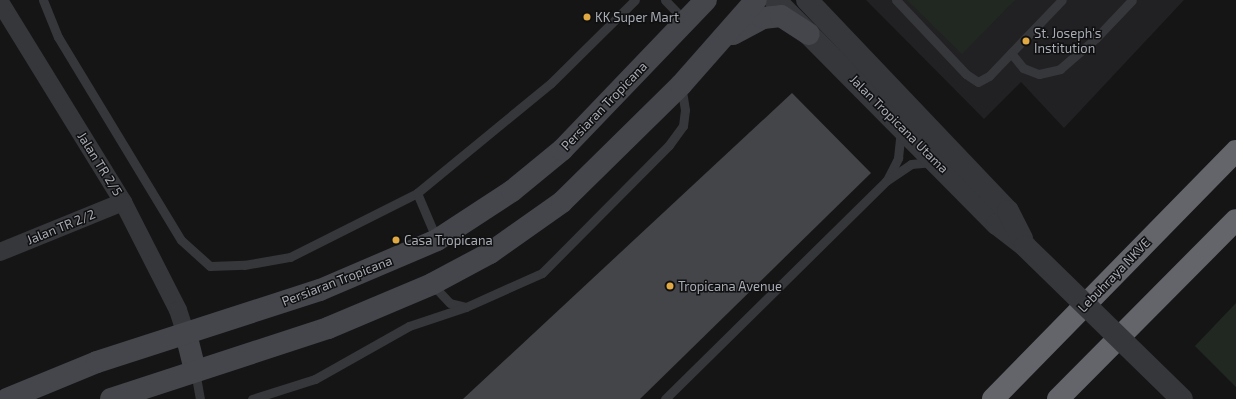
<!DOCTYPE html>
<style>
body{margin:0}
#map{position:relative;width:1236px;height:399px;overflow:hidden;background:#151516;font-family:"Exo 2",sans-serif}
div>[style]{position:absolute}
.built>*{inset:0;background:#212123}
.green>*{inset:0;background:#212822}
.building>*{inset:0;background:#444549}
.service>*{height:9px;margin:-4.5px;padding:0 4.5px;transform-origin:4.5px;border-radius:4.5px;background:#36373b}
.minor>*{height:18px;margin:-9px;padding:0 9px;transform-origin:9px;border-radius:9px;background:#36373b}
.tertiary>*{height:22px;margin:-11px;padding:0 11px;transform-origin:11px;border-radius:11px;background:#36373b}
.secondary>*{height:22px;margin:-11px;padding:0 11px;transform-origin:11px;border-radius:11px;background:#44464b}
.motorway>*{height:22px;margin:-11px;padding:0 11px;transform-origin:11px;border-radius:11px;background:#63656b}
.tertiary-bridge>*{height:22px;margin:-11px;padding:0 11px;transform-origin:11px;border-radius:11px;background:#36373b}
.dots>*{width:11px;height:11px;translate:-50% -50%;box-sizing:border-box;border:2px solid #101011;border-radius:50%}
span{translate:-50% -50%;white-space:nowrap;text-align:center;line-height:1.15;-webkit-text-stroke:3px #101011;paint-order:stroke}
.poi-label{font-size:13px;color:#a8acb5}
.left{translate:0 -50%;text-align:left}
.street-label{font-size:13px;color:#a8acb5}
</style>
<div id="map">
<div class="built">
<div style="clip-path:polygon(866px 0,1184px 0,1064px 128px,1021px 82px,984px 119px)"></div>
</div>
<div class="green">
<div style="clip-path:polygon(907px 0,1015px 0,962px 54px)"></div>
<div style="clip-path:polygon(1236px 303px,1236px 387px,1195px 346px)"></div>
</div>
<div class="building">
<div style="clip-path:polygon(792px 93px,871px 173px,640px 399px,463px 399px)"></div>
</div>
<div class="service">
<div style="left:43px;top:0;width:40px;rotate:68deg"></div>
<div style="left:58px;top:37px;width:237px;rotate:58.8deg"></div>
<div style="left:181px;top:240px;width:39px;rotate:42deg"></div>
<div style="left:210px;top:266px;width:34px;rotate:-2deg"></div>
<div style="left:244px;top:265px;width:47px;rotate:-9.9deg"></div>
<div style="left:290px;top:257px;width:142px;rotate:-26.7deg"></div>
<div style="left:417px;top:193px;width:173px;rotate:-39.4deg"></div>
<div style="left:551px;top:83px;width:118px;rotate:-44.7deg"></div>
<div style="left:665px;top:0;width:29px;rotate:46deg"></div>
<div style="left:896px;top:0;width:102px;rotate:46.6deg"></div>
<div style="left:966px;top:74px;width:14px;rotate:34deg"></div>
<div style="left:978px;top:82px;width:13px;rotate:-29deg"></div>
<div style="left:989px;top:76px;width:105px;rotate:-46.2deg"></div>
<div style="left:1011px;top:53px;width:19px;rotate:51deg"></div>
<div style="left:1023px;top:68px;width:17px;rotate:21deg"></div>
<div style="left:1039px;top:74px;width:22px;rotate:-13deg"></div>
<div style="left:1060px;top:69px;width:48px;rotate:-40.7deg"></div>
<div style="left:1096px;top:38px;width:52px;rotate:-46.5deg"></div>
<div style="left:887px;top:180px;width:25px;rotate:-63deg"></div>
<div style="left:898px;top:158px;width:27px;rotate:-84deg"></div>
<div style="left:417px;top:193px;width:51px;rotate:66.9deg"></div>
<div style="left:432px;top:284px;width:26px;rotate:47deg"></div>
<div style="left:450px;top:303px;width:16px;rotate:14deg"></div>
<div style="left:195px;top:371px;width:28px;rotate:80deg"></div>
<div style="left:252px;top:399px;width:66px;rotate:-17.6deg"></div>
<div style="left:315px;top:379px;width:108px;rotate:-29.4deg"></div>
<div style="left:409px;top:326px;width:60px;rotate:-18.4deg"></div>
<div style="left:466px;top:307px;width:83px;rotate:-24.1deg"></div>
<div style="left:542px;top:273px;width:180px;rotate:-45.2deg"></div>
<div style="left:669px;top:145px;width:24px;rotate:-54deg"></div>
<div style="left:683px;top:126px;width:16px;rotate:-83deg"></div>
<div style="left:685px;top:110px;width:24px;rotate:-99deg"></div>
<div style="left:665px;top:399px;width:310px;rotate:-44.6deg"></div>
<div style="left:886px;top:181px;width:30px;rotate:-34deg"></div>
<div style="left:911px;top:164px;width:22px;rotate:-5deg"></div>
</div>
<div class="minor">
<div style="left:0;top:2px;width:235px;rotate:58.4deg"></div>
<div style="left:123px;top:202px;width:121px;rotate:63deg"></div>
<div style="left:178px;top:310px;width:25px;rotate:72deg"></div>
<div style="left:0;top:252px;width:133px;rotate:-22.1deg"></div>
</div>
<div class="tertiary">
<div style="left:775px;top:0;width:315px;rotate:45.3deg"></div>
<div style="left:997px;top:224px;width:36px;rotate:38deg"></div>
<div style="left:807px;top:0;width:291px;rotate:46.4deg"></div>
<div style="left:1008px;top:211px;width:31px;rotate:63deg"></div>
</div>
<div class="secondary">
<div style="left:733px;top:34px;width:34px;rotate:-28deg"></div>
<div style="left:763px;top:18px;width:18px;rotate:-6deg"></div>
<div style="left:781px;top:16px;width:33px;rotate:33deg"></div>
<div style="left:186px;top:334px;width:37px;rotate:76deg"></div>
<div style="left:7px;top:399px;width:97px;rotate:-22.3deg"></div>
<div style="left:97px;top:362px;width:234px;rotate:-17.9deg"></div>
<div style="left:320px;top:290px;width:127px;rotate:-23.1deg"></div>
<div style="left:437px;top:240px;width:90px;rotate:-33.2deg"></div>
<div style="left:512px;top:191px;width:65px;rotate:-39.4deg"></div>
<div style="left:562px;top:150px;width:208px;rotate:-46.2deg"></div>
<div style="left:111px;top:399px;width:228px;rotate:-18.1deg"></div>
<div style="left:328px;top:328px;width:113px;rotate:-22.9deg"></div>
<div style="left:432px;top:284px;width:66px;rotate:-28.1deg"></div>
<div style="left:490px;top:253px;width:88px;rotate:-35.3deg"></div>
<div style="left:562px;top:202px;width:167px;rotate:-44.5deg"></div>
<div style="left:681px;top:85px;width:113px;rotate:-48.6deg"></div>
</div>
<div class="motorway">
<div style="left:993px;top:399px;width:347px;rotate:-45.6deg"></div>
<div style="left:1058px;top:399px;width:252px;rotate:-45.2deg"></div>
</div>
<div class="tertiary-bridge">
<div style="left:1025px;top:246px;width:219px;rotate:44.3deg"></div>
</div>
<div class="dots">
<div style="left:587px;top:17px;background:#e0a943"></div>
<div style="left:1026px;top:41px;background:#e0a943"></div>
<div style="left:396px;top:240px;background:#e0a943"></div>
<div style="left:670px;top:286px;background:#e0a943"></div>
</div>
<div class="poi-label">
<span class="left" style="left:595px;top:17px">KK Super Mart</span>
<span class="left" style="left:1034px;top:41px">St. Joseph's<br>Institution</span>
<span class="left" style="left:404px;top:240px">Casa Tropicana</span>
<span class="left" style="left:678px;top:286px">Tropicana Avenue</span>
</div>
<div class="street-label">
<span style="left:604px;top:106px;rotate:-46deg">Persiaran Tropicana</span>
<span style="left:899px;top:124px;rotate:45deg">Jalan Tropicana Utama</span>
<span style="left:100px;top:164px;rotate:58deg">Jalan TR 2/5</span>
<span style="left:61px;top:227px;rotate:-22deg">Jalan TR 2/2</span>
<span style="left:1114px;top:275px;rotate:-46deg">Lebuhraya NKVE</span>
<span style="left:337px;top:281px;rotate:-21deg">Persiaran Tropicana</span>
</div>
</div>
